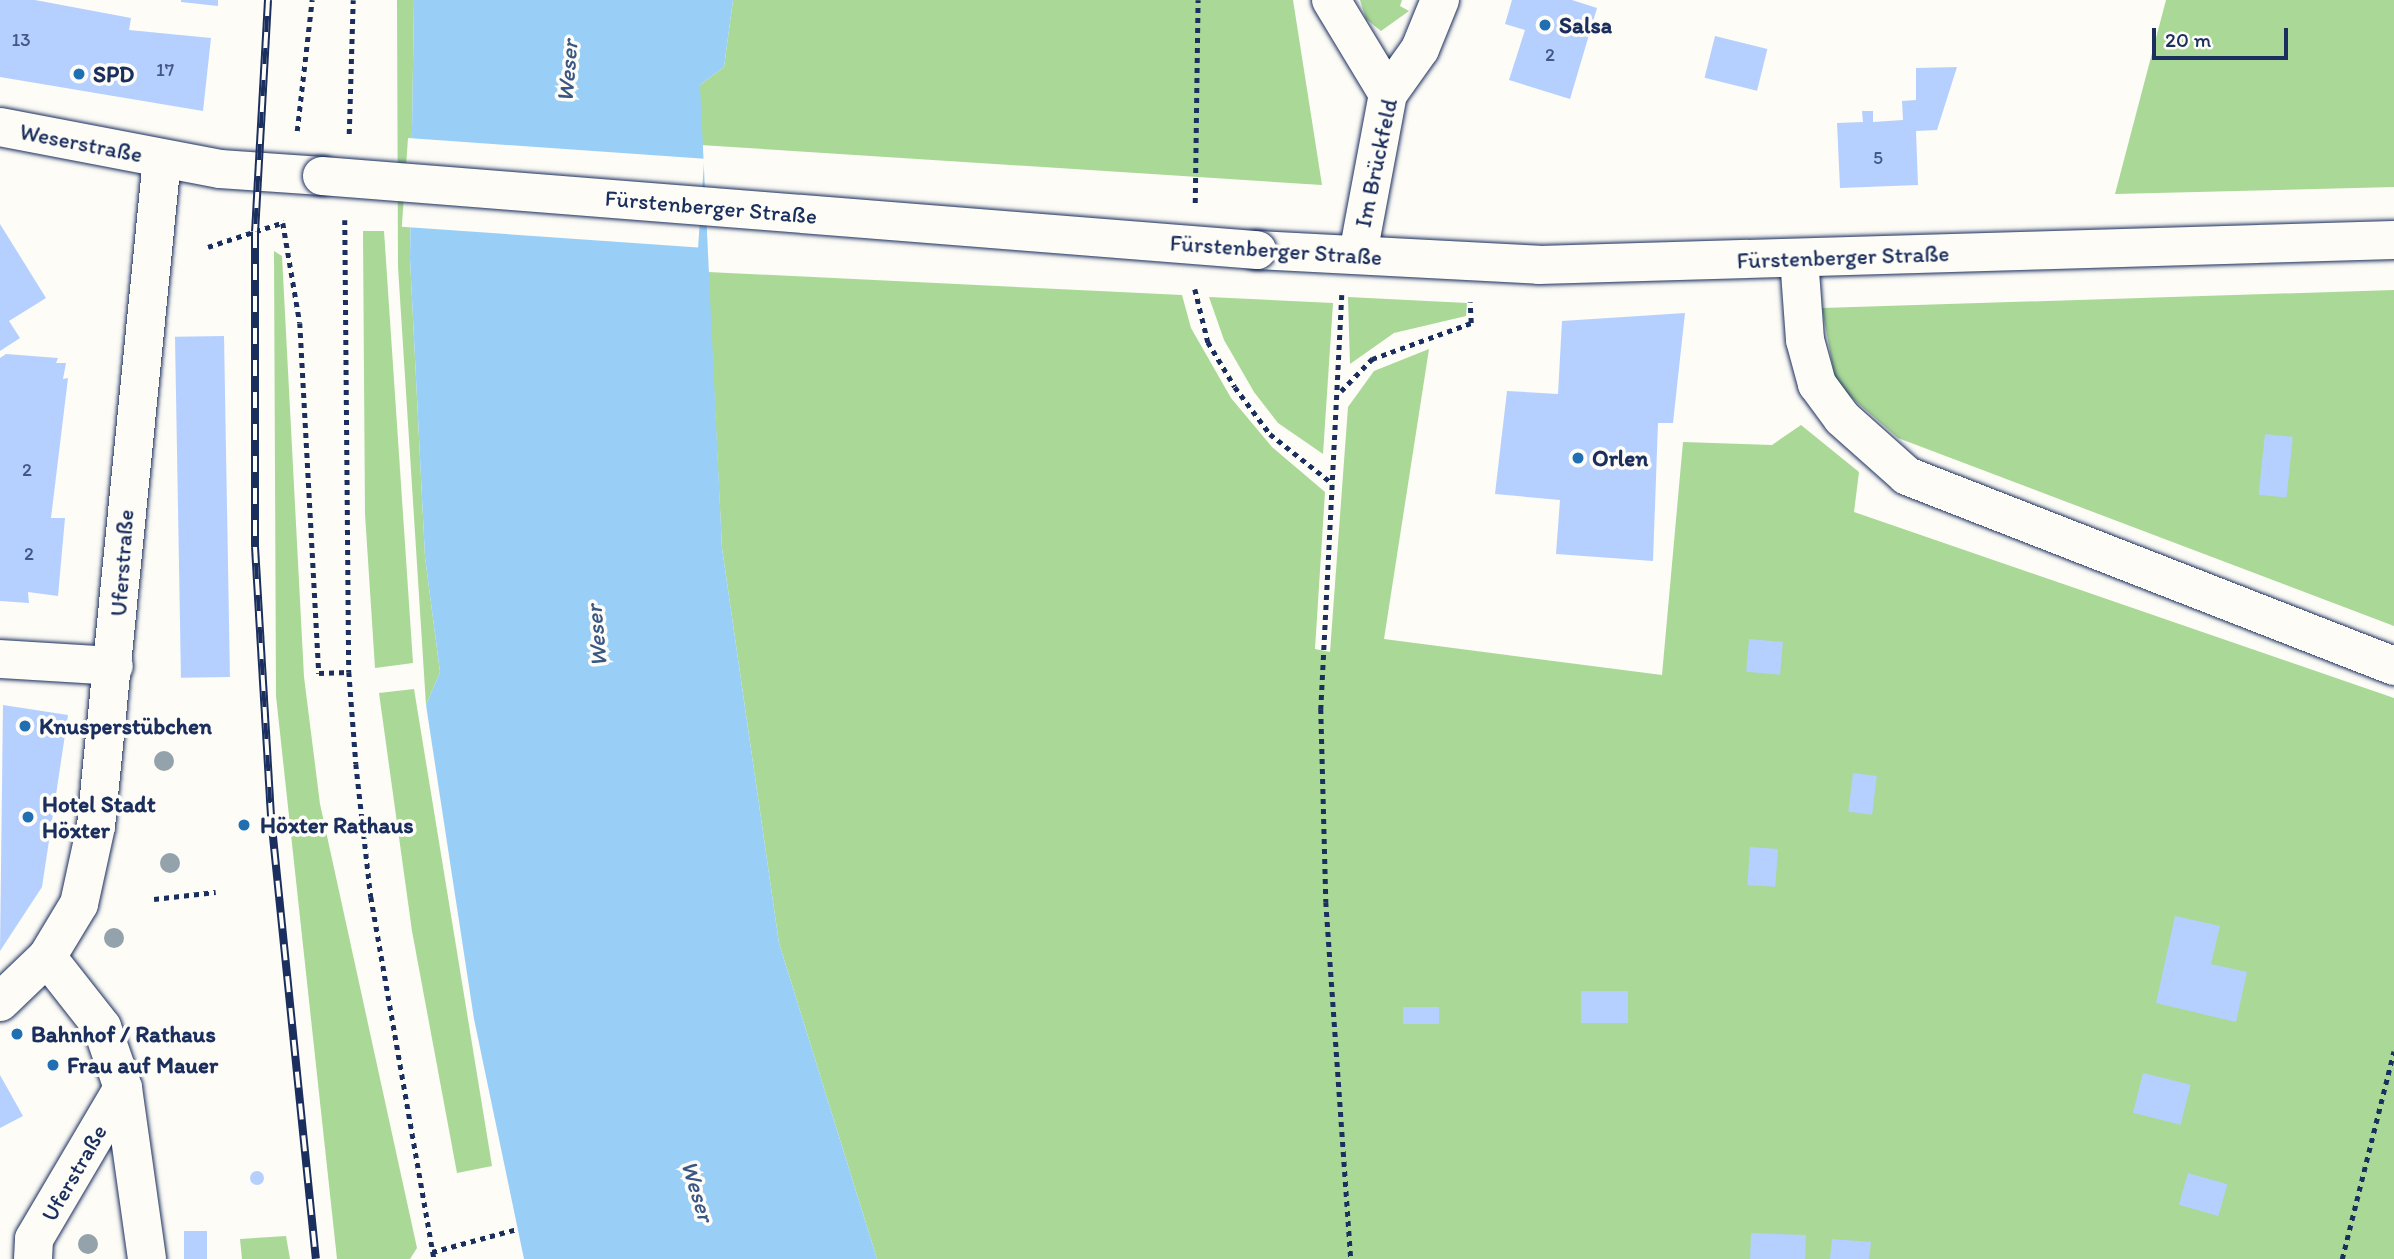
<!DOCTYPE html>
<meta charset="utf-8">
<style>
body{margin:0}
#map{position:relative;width:2394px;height:1259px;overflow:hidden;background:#fdfcf7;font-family:Itim,sans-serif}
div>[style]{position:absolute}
.green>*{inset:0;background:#aad897}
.water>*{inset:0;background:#99cff7}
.pier>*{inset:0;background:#fdfcf7;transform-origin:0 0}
.building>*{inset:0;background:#b5d0fe;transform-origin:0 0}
.round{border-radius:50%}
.path>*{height:4.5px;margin-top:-2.25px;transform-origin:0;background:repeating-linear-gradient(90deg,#1b2f5e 0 5px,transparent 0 10px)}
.roads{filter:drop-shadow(0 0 2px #1b2f5e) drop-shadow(0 0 2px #1b2f5e)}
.minor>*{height:38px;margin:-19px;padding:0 19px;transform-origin:19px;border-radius:19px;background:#fdfcf7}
.major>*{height:38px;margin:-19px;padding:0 19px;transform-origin:19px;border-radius:19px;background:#fdfcf7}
.rail>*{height:8px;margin-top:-4px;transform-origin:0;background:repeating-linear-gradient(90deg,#fdfcf7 0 16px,#1b2f5e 0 32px);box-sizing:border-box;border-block:2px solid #1b2f5e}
.bridges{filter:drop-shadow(0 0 2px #1b2f5e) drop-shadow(0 0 2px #1b2f5e)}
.major-bridge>*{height:38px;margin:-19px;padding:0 19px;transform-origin:19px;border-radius:19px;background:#fdfcf7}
.trees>*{width:20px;height:20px;margin:-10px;border-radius:50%;background:#94a2ab}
.dots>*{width:19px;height:19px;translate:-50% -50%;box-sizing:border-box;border:4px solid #fdfcf7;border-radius:50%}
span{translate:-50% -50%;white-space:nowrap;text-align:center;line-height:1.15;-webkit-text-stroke:7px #fdfcf7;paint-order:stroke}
.number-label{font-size:19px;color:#425786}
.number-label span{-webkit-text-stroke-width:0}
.poi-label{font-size:23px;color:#1b2f5e;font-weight:700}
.left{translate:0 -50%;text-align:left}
.street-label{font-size:23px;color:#1b2f5e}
.water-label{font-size:24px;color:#3a5784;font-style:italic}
.scale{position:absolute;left:2152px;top:28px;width:136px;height:32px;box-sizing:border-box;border:4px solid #1b2f5e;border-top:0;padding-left:9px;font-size:21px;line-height:24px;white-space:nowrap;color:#1b2f5e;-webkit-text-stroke:5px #fdfcf7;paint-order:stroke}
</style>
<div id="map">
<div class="green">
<div style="clip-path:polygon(397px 0,414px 0,410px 259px,425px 557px,440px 672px,426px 705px,398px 267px)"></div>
<div style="clip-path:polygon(733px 0,1293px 0,1322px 185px,700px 145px,700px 85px,724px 67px)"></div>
<div style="clip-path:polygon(1360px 0,1402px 0,1400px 6px,1409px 11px,1381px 31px,1366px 19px)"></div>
<div style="clip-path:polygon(2166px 0,2394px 0,2394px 187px,2115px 194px)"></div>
<div style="clip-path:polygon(363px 231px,384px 231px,413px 663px,375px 668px,365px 514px)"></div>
<div style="clip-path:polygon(274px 251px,282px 256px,304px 677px,320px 804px,417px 1248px,410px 1259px,337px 1259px,276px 696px)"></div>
<div style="clip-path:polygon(708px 272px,1182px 295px,1191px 328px,1231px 398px,1272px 447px,1325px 492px,1315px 649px,1330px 652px,1348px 407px,1374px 371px,1429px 349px,1384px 639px,1662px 675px,1683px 442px,1772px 445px,1801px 425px,1859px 472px,1854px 512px,2394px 698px,2394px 1259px,877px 1259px,779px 943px,722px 548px)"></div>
<div style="clip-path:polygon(2394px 290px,2394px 626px,1898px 438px,1836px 384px,1822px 308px)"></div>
<div style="clip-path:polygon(1209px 297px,1333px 303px,1323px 454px,1278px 423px,1254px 392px,1224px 340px)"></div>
<div style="clip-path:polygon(1348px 297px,1467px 303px,1466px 316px,1394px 333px,1350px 364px)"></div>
<div style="clip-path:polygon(414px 689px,492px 1166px,457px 1173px,412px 931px,379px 693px)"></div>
<div style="clip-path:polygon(286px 1236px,290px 1259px,242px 1259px,240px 1239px)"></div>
</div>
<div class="water">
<div style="clip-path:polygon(414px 0,733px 0,724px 67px,700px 85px,722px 548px,779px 943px,877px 1259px,524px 1259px,474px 1019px,426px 705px,440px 672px,425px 557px,410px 259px)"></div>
</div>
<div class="pier">
<div style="left:408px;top:138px;width:297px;height:89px;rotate:4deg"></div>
</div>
<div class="building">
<div style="clip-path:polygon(0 0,35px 0,131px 18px,129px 30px,211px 38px,203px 111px,0 77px)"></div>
<div style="clip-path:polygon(181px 0,218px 0,218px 6px,181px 2px)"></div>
<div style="clip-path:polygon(1512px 0,1572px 0,1597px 8px,1570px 99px,1509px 80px,1525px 30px,1505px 24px)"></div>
<div style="left:1715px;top:36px;width:54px;height:43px;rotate:14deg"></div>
<div style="clip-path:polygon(1957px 67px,1937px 130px,1916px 131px,1918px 185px,1840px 188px,1837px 123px,1863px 122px,1862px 111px,1873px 111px,1873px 122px,1903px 120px,1902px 101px,1916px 100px,1916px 68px)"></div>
<div style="clip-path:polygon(0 224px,46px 298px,9px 321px,20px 338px,0 351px)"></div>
<div style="clip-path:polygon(1685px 313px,1673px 423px,1658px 423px,1653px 561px,1556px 554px,1560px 500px,1495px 494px,1507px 391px,1558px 394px,1562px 321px)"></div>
<div style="left:224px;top:336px;width:341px;height:49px;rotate:89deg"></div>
<div style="clip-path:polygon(6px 354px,58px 358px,56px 363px,66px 363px,63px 379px,68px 378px,51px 518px,65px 518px,58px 596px,28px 592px,29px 603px,0 601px,0 358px)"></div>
<div style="left:2265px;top:434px;width:28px;height:61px;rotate:6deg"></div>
<div style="left:1749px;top:639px;width:34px;height:33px;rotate:5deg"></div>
<div style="clip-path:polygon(3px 705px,68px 715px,42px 887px,0 951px)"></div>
<div style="left:1853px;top:773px;width:24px;height:39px;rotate:7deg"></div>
<div style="left:1750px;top:847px;width:28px;height:38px;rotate:4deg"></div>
<div style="clip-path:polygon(2175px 916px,2220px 926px,2211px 964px,2247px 972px,2236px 1022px,2156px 1003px)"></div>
<div style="left:1581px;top:991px;width:47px;height:32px"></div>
<div style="left:1403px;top:1007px;width:36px;height:17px"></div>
<div style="left:2143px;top:1073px;width:49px;height:41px;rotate:14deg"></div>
<div style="clip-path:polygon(0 1075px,23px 1116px,0 1128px)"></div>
<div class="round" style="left:250px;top:1171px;width:14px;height:14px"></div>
<div style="left:2188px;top:1173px;width:41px;height:33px;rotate:16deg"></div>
<div style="left:184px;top:1231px;width:23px;height:28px"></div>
<div style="left:1751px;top:1233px;width:55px;height:26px;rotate:2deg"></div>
<div style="clip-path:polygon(1832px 1239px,1871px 1242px,1869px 1259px,1830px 1259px)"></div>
</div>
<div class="path">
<div style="left:297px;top:131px;width:132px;rotate:-83.5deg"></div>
<div style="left:349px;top:134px;width:134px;rotate:-88.3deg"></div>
<div style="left:1195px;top:203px;width:203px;rotate:-89.2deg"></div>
<div style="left:345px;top:220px;width:452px;rotate:89.5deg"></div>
<div style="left:349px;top:672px;width:92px;rotate:85.6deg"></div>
<div style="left:356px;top:764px;width:134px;rotate:83.6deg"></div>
<div style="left:371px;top:897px;width:367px;rotate:80.1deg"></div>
<div style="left:283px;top:223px;width:101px;rotate:80.4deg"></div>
<div style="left:300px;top:323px;width:351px;rotate:86.9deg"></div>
<div style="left:319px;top:673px;width:30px;rotate:-2deg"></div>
<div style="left:208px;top:247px;width:80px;rotate:-18.2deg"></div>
<div style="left:1195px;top:289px;width:55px;rotate:76.2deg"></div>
<div style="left:1208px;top:342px;width:52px;rotate:59deg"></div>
<div style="left:1235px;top:387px;width:59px;rotate:53.3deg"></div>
<div style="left:1270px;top:434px;width:80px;rotate:38.4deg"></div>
<div style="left:1342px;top:295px;width:415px;rotate:92.9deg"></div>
<div style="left:1321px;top:709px;width:193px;rotate:88.5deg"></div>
<div style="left:1326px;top:902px;width:358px;rotate:86deg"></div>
<div style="left:1341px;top:391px;width:45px;rotate:-45.9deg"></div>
<div style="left:1372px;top:359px;width:105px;rotate:-20deg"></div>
<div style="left:1471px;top:323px;width:21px;rotate:-93deg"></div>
<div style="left:196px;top:730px;width:11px"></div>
<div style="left:154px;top:899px;width:62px;rotate:-6.4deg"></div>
<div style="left:432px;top:1252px;width:88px;rotate:-15.1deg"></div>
<div style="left:2342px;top:1259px;width:214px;rotate:-76deg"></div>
</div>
<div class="roads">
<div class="minor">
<div style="left:1331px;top:0;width:110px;rotate:58.8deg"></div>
<div style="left:1358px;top:254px;width:163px;rotate:-79.4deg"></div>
<div style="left:1388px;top:94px;width:55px;rotate:-54.6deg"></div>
<div style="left:1420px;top:49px;width:53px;rotate:-67.8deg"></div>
<div style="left:1799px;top:258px;width:82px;rotate:85.8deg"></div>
<div style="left:1805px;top:340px;width:46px;rotate:74.7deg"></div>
<div style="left:1817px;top:384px;width:42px;rotate:53.7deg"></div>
<div style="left:1842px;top:418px;width:87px;rotate:41.7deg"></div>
<div style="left:1907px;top:476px;width:523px;rotate:21.31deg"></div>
<div style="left:0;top:659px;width:114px;rotate:3.5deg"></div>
<div style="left:47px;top:957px;width:89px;rotate:51.8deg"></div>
<div style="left:102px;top:1027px;width:65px;rotate:71deg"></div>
<div style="left:123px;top:1088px;width:173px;rotate:82deg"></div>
<div style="left:33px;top:1259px;width:20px;rotate:-87deg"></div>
<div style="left:34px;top:1239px;width:175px;rotate:-59.5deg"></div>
</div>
<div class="major">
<div style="left:0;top:127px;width:224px;rotate:10.8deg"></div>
<div style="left:220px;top:169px;width:102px;rotate:3.9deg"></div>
<div style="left:1257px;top:250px;width:282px;rotate:3deg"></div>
<div style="left:1539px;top:265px;width:855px;rotate:-1.67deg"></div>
<div style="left:0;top:1002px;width:65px;rotate:-43.8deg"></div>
<div style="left:47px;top:957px;width:62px;rotate:-58.9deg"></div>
<div style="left:79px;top:904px;width:80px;rotate:-77.7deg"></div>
<div style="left:96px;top:826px;width:670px;rotate:-84.35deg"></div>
</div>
</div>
<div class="rail">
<div style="left:268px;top:0;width:232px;rotate:93.2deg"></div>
<div style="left:255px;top:232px;width:315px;rotate:90deg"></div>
<div style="left:255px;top:547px;width:270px;rotate:86.6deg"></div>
<div style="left:271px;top:817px;width:444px;rotate:84.2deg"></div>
</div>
<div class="bridges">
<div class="major-bridge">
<div style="left:322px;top:176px;width:938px;rotate:4.53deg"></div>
</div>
</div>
<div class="trees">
<div style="left:164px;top:761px"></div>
<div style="left:170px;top:863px"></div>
<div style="left:114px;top:938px"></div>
<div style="left:88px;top:1244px"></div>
</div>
<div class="dots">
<div style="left:1545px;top:25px;background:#1f6fb2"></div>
<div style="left:79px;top:74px;background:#1f6fb2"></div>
<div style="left:1578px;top:458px;background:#1f6fb2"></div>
<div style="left:25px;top:726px;background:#1f6fb2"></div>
<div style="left:28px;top:817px;background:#1f6fb2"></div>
<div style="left:244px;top:825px;background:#1f6fb2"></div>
<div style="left:17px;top:1034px;background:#1f6fb2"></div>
<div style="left:53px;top:1065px;background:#1f6fb2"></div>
</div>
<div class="number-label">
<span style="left:21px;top:40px">13</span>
<span style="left:1550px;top:55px">2</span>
<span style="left:165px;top:70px">17</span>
<span style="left:1878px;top:158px">5</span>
<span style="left:27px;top:470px">2</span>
<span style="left:29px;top:554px">2</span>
</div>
<div class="poi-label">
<span class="left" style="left:1559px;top:25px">Salsa</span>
<span class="left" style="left:93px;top:74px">SPD</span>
<span class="left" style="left:1592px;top:458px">Orlen</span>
<span class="left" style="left:39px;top:726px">Knusperstübchen</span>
<span class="left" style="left:42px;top:817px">Hotel Stadt<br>Höxter</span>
<span class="left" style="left:260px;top:825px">Höxter Rathaus</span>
<span class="left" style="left:31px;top:1034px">Bahnhof / Rathaus</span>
<span class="left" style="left:67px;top:1065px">Frau auf Mauer</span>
</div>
<div class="street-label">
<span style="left:81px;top:143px;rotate:11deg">Weserstraße</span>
<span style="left:1376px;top:163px;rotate:-78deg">Im Brückfeld</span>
<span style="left:711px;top:207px;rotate:5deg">Fürstenberger Straße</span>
<span style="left:1276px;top:250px;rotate:4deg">Fürstenberger Straße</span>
<span style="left:1843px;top:257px;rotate:-2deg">Fürstenberger Straße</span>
<span style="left:122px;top:563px;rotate:-86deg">Uferstraße</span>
<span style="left:74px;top:1173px;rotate:-60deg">Uferstraße</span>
</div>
<div class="water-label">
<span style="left:567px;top:71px;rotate:-85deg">Weser</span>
<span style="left:596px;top:636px;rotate:-95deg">Weser</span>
<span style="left:698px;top:1191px;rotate:73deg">Weser</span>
</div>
<div class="scale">20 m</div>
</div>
